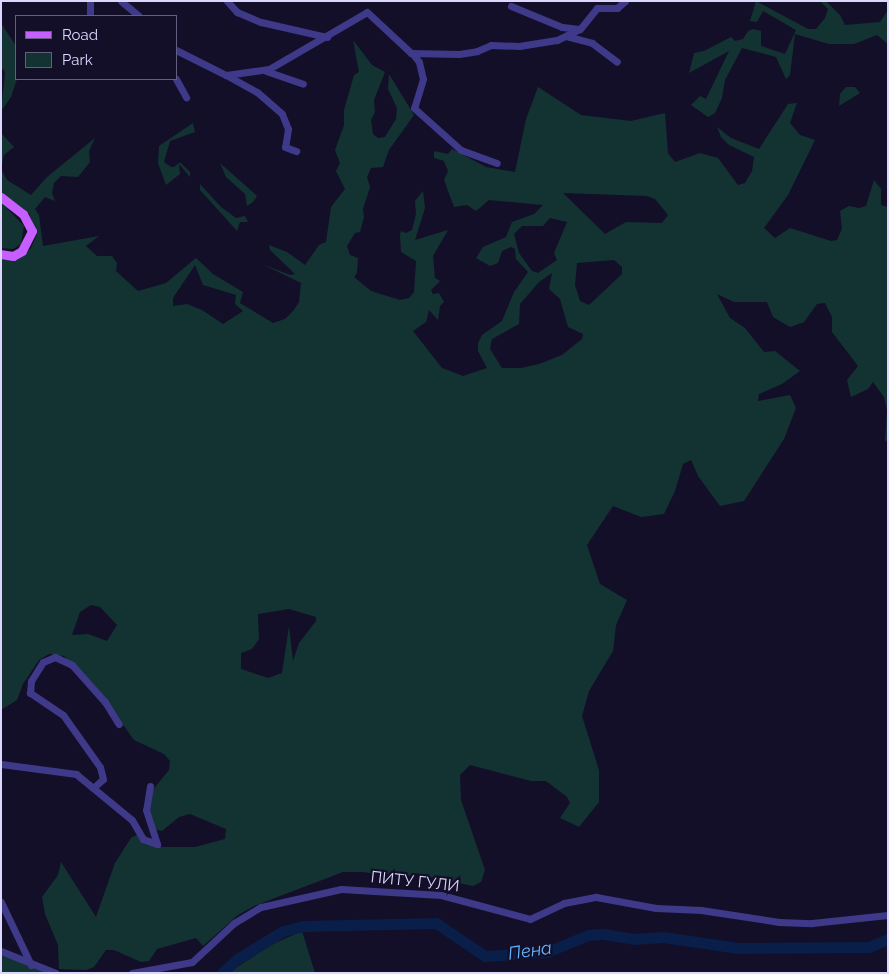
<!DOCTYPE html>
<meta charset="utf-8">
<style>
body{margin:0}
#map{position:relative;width:889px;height:974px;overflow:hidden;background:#140f28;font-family:Raleway,sans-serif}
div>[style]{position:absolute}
.green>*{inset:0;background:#123332}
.river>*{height:11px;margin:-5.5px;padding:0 5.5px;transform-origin:5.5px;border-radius:5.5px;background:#091e48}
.minor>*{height:7px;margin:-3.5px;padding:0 3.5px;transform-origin:3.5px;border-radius:3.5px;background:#3e3989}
.major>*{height:9px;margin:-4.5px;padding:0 4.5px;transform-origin:4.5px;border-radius:4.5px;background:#c75eff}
span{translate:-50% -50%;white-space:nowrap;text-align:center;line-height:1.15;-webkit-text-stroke:4.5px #140f28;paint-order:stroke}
.street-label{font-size:16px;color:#dcd7ff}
.water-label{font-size:18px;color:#65b4ff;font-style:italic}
.frame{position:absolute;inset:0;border:2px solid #dcd7ff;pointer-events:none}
.legend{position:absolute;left:15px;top:15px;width:162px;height:65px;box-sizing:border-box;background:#140f28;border:1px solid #645f7e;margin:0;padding:6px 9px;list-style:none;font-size:15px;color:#dcd7ff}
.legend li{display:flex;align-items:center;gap:10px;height:25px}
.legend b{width:25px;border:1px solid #645f7e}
</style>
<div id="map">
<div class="green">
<div style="clip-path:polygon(756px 1px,808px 29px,816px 29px,825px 18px,828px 9px,820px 1px,826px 1px,840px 15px,845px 25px,880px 22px,888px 10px,888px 44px,877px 35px,854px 44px,829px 44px,795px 34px,790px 75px,786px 79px,776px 57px,742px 48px,725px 80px,722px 98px,715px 113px,708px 117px,691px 105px,700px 96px,706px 99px,729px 51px,689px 73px,694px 53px,704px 51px,731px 37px,735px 41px,743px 39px,748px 31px,753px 29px,761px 31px,761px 46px,785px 54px,796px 30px,763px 11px,757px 22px,750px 21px)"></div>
<div style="clip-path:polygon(1px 23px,16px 46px,17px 79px,11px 97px,1px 111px,5px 72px,1px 67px)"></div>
<div style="clip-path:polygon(evenodd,353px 40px,372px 65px,385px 72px,374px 100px,375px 112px,371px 120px,373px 134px,378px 138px,385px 137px,396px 119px,397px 108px,388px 89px,389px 74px,414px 115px,389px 150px,383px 167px,371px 168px,367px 177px,370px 187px,363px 209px,364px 217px,360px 232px,355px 233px,347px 246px,350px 255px,358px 258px,357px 273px,354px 277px,371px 291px,400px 300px,409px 298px,414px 292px,416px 261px,401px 252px,400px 234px,401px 231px,406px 233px,412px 230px,416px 214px,415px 201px,423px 191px,425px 208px,415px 240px,448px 230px,433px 256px,435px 278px,440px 281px,431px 290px,433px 294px,439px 293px,444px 302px,440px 306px,438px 320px,429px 310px,426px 322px,413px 331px,442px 368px,463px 376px,487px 368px,478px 351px,478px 343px,482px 335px,502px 321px,514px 292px,528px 272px,516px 259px,515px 249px,511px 247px,502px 251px,498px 263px,490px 266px,476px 258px,483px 247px,506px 237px,512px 222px,534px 214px,543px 205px,489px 200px,476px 211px,467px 205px,454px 207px,444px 180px,448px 171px,444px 161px,434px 158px,434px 151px,448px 154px,452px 149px,486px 167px,515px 172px,526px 119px,538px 87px,581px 115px,631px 121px,665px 113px,668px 153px,675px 162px,700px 153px,718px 158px,738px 185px,745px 183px,752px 171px,754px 157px,729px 145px,721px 137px,717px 127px,731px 138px,759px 149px,788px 104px,797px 103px,790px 123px,800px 135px,815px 140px,788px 195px,764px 228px,775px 238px,790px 228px,831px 241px,837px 240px,842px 229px,840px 211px,849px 206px,859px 208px,866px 206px,874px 180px,881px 189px,881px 205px,888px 207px,888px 439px,885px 442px,887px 410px,884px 397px,873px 382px,868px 389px,851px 397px,847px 380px,858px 366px,832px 332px,832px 317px,825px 303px,817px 304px,804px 322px,790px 327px,773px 317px,767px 302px,734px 302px,717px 294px,730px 318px,745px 328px,764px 352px,775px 351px,800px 371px,782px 384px,759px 394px,758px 401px,790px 395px,796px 408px,784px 439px,744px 501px,720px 506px,698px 476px,691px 460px,683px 464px,675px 491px,664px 514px,641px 517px,613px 506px,587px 545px,600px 584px,627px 600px,616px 625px,613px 651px,589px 691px,582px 716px,599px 770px,599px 802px,579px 827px,560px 818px,570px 803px,567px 797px,546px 781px,531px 781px,470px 765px,460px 775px,461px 800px,485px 870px,481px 882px,473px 886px,416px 874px,402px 878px,363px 872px,343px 872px,254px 906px,238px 915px,203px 946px,196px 938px,157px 949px,149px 961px,141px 962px,114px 950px,106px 950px,94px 967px,86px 970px,59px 969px,58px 945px,45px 914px,42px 897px,58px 875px,61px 862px,96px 917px,115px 863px,131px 838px,137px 835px,161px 847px,195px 847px,225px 839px,226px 829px,190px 814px,179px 817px,162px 831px,154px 829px,149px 809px,151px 792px,169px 770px,170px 761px,164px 754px,134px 740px,101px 694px,64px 656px,49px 654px,39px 660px,23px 684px,17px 700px,1px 710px,1px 258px,20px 258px,31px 248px,37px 234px,29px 214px,1px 192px,1px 133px,14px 147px,4px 155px,1px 169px,7px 180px,31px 195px,47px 177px,95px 138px,89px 151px,90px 162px,78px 177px,61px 176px,54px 183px,52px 193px,55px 201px,45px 197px,35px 209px,39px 215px,43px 246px,99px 236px,86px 246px,97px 256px,112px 256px,117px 263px,116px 271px,138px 291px,166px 283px,196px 258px,213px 274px,243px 292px,240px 303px,273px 323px,285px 319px,294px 310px,299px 302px,301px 283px,262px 264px,290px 275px,295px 274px,270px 250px,269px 245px,287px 252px,305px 265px,319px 245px,326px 242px,331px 207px,345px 189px,336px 171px,340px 163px,335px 150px,344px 125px,344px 110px,354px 75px,359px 72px,353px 40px,563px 193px,647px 196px,655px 199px,668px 215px,662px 223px,626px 222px,605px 234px,563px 193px,353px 40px,550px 218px,567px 222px,554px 253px,557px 260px,538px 273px,532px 271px,519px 253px,514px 234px,522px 226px,543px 226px,550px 218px,353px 40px,614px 260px,622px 267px,622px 274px,589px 305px,580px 301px,575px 285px,577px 263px,614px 260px,353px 40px,195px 265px,203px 285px,236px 295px,235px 304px,243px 311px,223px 324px,202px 310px,187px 304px,173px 306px,173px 298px,195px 265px,353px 40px,552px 273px,549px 289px,560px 299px,568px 327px,583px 334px,582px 339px,562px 355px,539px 364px,521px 368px,502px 368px,490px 349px,492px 339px,519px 324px,520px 304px,539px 282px,552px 273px,353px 40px,91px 605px,100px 607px,117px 625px,107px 641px,88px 634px,72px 635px,80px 612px,91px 605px,353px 40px,289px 609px,316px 617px,316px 621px,299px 643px,293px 661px,289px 626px,282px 673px,268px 678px,241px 669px,241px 653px,252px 649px,259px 639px,258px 614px,289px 609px)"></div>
<div style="clip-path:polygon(846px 87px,855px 87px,860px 93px,839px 106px,840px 94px)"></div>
<div style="clip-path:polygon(193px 123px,195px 132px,170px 141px,164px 162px,171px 167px,174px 167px,179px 163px,181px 163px,190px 172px,190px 177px,179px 164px,180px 174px,166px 185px,158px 163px,159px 146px)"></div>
<div style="clip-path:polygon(220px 163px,257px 196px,253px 202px,247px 206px,245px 194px,226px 177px)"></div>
<div style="clip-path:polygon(200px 184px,221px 207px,236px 218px,245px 216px,248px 222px,240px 222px,237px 231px,200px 190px)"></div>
<div style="clip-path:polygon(1px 202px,24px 226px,21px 244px,13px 249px,1px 248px)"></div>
<div style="clip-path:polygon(302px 931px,315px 973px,228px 973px,271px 945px)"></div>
<div style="clip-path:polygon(1px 951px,50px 973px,1px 973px)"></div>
</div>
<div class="river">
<div style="left:222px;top:973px;width:21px;rotate:-43deg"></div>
<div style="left:237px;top:959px;width:54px;rotate:-31.3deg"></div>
<div style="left:283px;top:931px;width:21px;rotate:-14deg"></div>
<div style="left:303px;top:926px;width:133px;rotate:-1.3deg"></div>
<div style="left:436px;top:923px;width:59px;rotate:34deg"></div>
<div style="left:485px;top:956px;width:62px;rotate:-3.7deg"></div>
<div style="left:547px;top:952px;width:44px;rotate:-22.5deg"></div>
<div style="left:588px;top:935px;width:15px;rotate:-4deg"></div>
<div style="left:603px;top:934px;width:31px;rotate:9deg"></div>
<div style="left:634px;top:939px;width:29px;rotate:-4deg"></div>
<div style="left:663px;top:937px;width:76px;rotate:8.3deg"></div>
<div style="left:738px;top:948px;width:131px;rotate:-0.4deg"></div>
<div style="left:869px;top:947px;width:21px;rotate:-23deg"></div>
</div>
<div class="minor">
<div style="left:90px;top:1px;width:15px;rotate:90deg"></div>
<div style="left:121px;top:1px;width:23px;rotate:40deg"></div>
<div style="left:227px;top:1px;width:15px;rotate:48deg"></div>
<div style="left:237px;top:12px;width:26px;rotate:23deg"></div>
<div style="left:261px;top:22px;width:68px;rotate:12.8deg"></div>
<div style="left:511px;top:6px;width:55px;rotate:22.4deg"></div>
<div style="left:562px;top:27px;width:17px;rotate:7deg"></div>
<div style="left:566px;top:36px;width:27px;rotate:15deg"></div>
<div style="left:592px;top:43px;width:31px;rotate:37deg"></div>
<div style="left:176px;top:50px;width:56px;rotate:26.6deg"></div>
<div style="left:226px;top:75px;width:43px;rotate:-7.9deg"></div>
<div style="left:269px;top:69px;width:113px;rotate:-30.2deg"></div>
<div style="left:367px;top:12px;width:60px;rotate:43deg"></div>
<div style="left:411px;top:53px;width:48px;rotate:1.2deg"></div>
<div style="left:459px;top:54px;width:18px;rotate:-9deg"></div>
<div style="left:477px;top:51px;width:15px;rotate:-23deg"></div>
<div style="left:491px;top:45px;width:28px;rotate:2deg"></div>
<div style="left:519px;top:46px;width:38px;rotate:-9deg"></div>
<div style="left:557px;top:40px;width:25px;rotate:-26deg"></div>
<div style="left:580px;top:29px;width:27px;rotate:-51deg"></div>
<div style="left:597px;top:8px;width:20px"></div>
<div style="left:617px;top:8px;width:11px;rotate:-41deg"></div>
<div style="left:412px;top:53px;width:11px;rotate:52deg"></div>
<div style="left:419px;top:62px;width:17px;rotate:77deg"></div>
<div style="left:423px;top:79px;width:30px;rotate:107deg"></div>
<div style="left:414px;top:108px;width:63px;rotate:41.8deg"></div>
<div style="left:461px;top:150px;width:38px;rotate:20deg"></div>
<div style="left:266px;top:71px;width:39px;rotate:19deg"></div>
<div style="left:226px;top:75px;width:35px;rotate:29deg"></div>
<div style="left:257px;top:92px;width:33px;rotate:41deg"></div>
<div style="left:282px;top:114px;width:16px;rotate:68deg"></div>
<div style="left:288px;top:129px;width:18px;rotate:99deg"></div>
<div style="left:285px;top:147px;width:12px;rotate:20deg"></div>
<div style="left:176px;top:79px;width:21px;rotate:61deg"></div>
<div style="left:1px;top:764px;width:76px;rotate:7.6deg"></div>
<div style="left:76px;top:774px;width:72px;rotate:39.4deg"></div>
<div style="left:132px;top:820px;width:22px;rotate:60deg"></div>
<div style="left:143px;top:839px;width:15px;rotate:20deg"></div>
<div style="left:150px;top:786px;width:24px;rotate:99deg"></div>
<div style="left:146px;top:810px;width:36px;rotate:72deg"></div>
<div style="left:93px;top:788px;width:13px;rotate:-42deg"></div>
<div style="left:103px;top:779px;width:12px;rotate:-104deg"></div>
<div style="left:100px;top:767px;width:64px;rotate:-125.4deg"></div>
<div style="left:63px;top:715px;width:40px;rotate:-146deg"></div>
<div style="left:30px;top:693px;width:12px;rotate:-85deg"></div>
<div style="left:31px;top:681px;width:22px;rotate:-58deg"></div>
<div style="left:43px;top:662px;width:13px;rotate:-23deg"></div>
<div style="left:55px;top:657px;width:19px;rotate:25deg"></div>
<div style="left:72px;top:665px;width:50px;rotate:48.3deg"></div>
<div style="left:105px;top:702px;width:26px;rotate:58deg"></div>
<div style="left:1px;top:902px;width:70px;rotate:64.5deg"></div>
<div style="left:1px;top:951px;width:59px;rotate:21.8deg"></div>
<div style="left:132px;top:973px;width:61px;rotate:-10.4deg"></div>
<div style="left:192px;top:962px;width:57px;rotate:-42.9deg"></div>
<div style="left:234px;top:923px;width:31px;rotate:-31deg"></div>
<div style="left:261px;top:907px;width:82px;rotate:-12.7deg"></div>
<div style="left:341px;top:889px;width:100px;rotate:3.4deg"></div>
<div style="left:441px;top:895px;width:92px;rotate:15.1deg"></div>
<div style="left:530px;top:919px;width:38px;rotate:-25deg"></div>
<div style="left:564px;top:903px;width:33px;rotate:-11deg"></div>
<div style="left:596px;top:897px;width:61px;rotate:10.4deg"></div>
<div style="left:656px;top:908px;width:45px;rotate:2.5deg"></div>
<div style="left:701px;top:910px;width:79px;rotate:8.7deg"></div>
<div style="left:779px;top:922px;width:33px;rotate:2deg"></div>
<div style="left:812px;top:923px;width:76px;rotate:-6deg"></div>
</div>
<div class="major">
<div style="left:1px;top:197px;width:28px;rotate:38deg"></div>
<div style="left:23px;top:214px;width:19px;rotate:62deg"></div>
<div style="left:32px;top:231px;width:22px;rotate:117deg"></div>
<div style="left:22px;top:251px;width:10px;rotate:151deg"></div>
<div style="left:13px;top:256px;width:12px;rotate:-171deg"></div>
</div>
<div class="street-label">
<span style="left:415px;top:882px;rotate:6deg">ПИТУ ГУЛИ</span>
</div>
<div class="water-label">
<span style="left:530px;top:951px;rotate:-8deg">Пена</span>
</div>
<div class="frame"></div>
<ul class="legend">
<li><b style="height:6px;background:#c75eff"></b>Road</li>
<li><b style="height:14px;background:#123332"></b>Park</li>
</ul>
</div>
